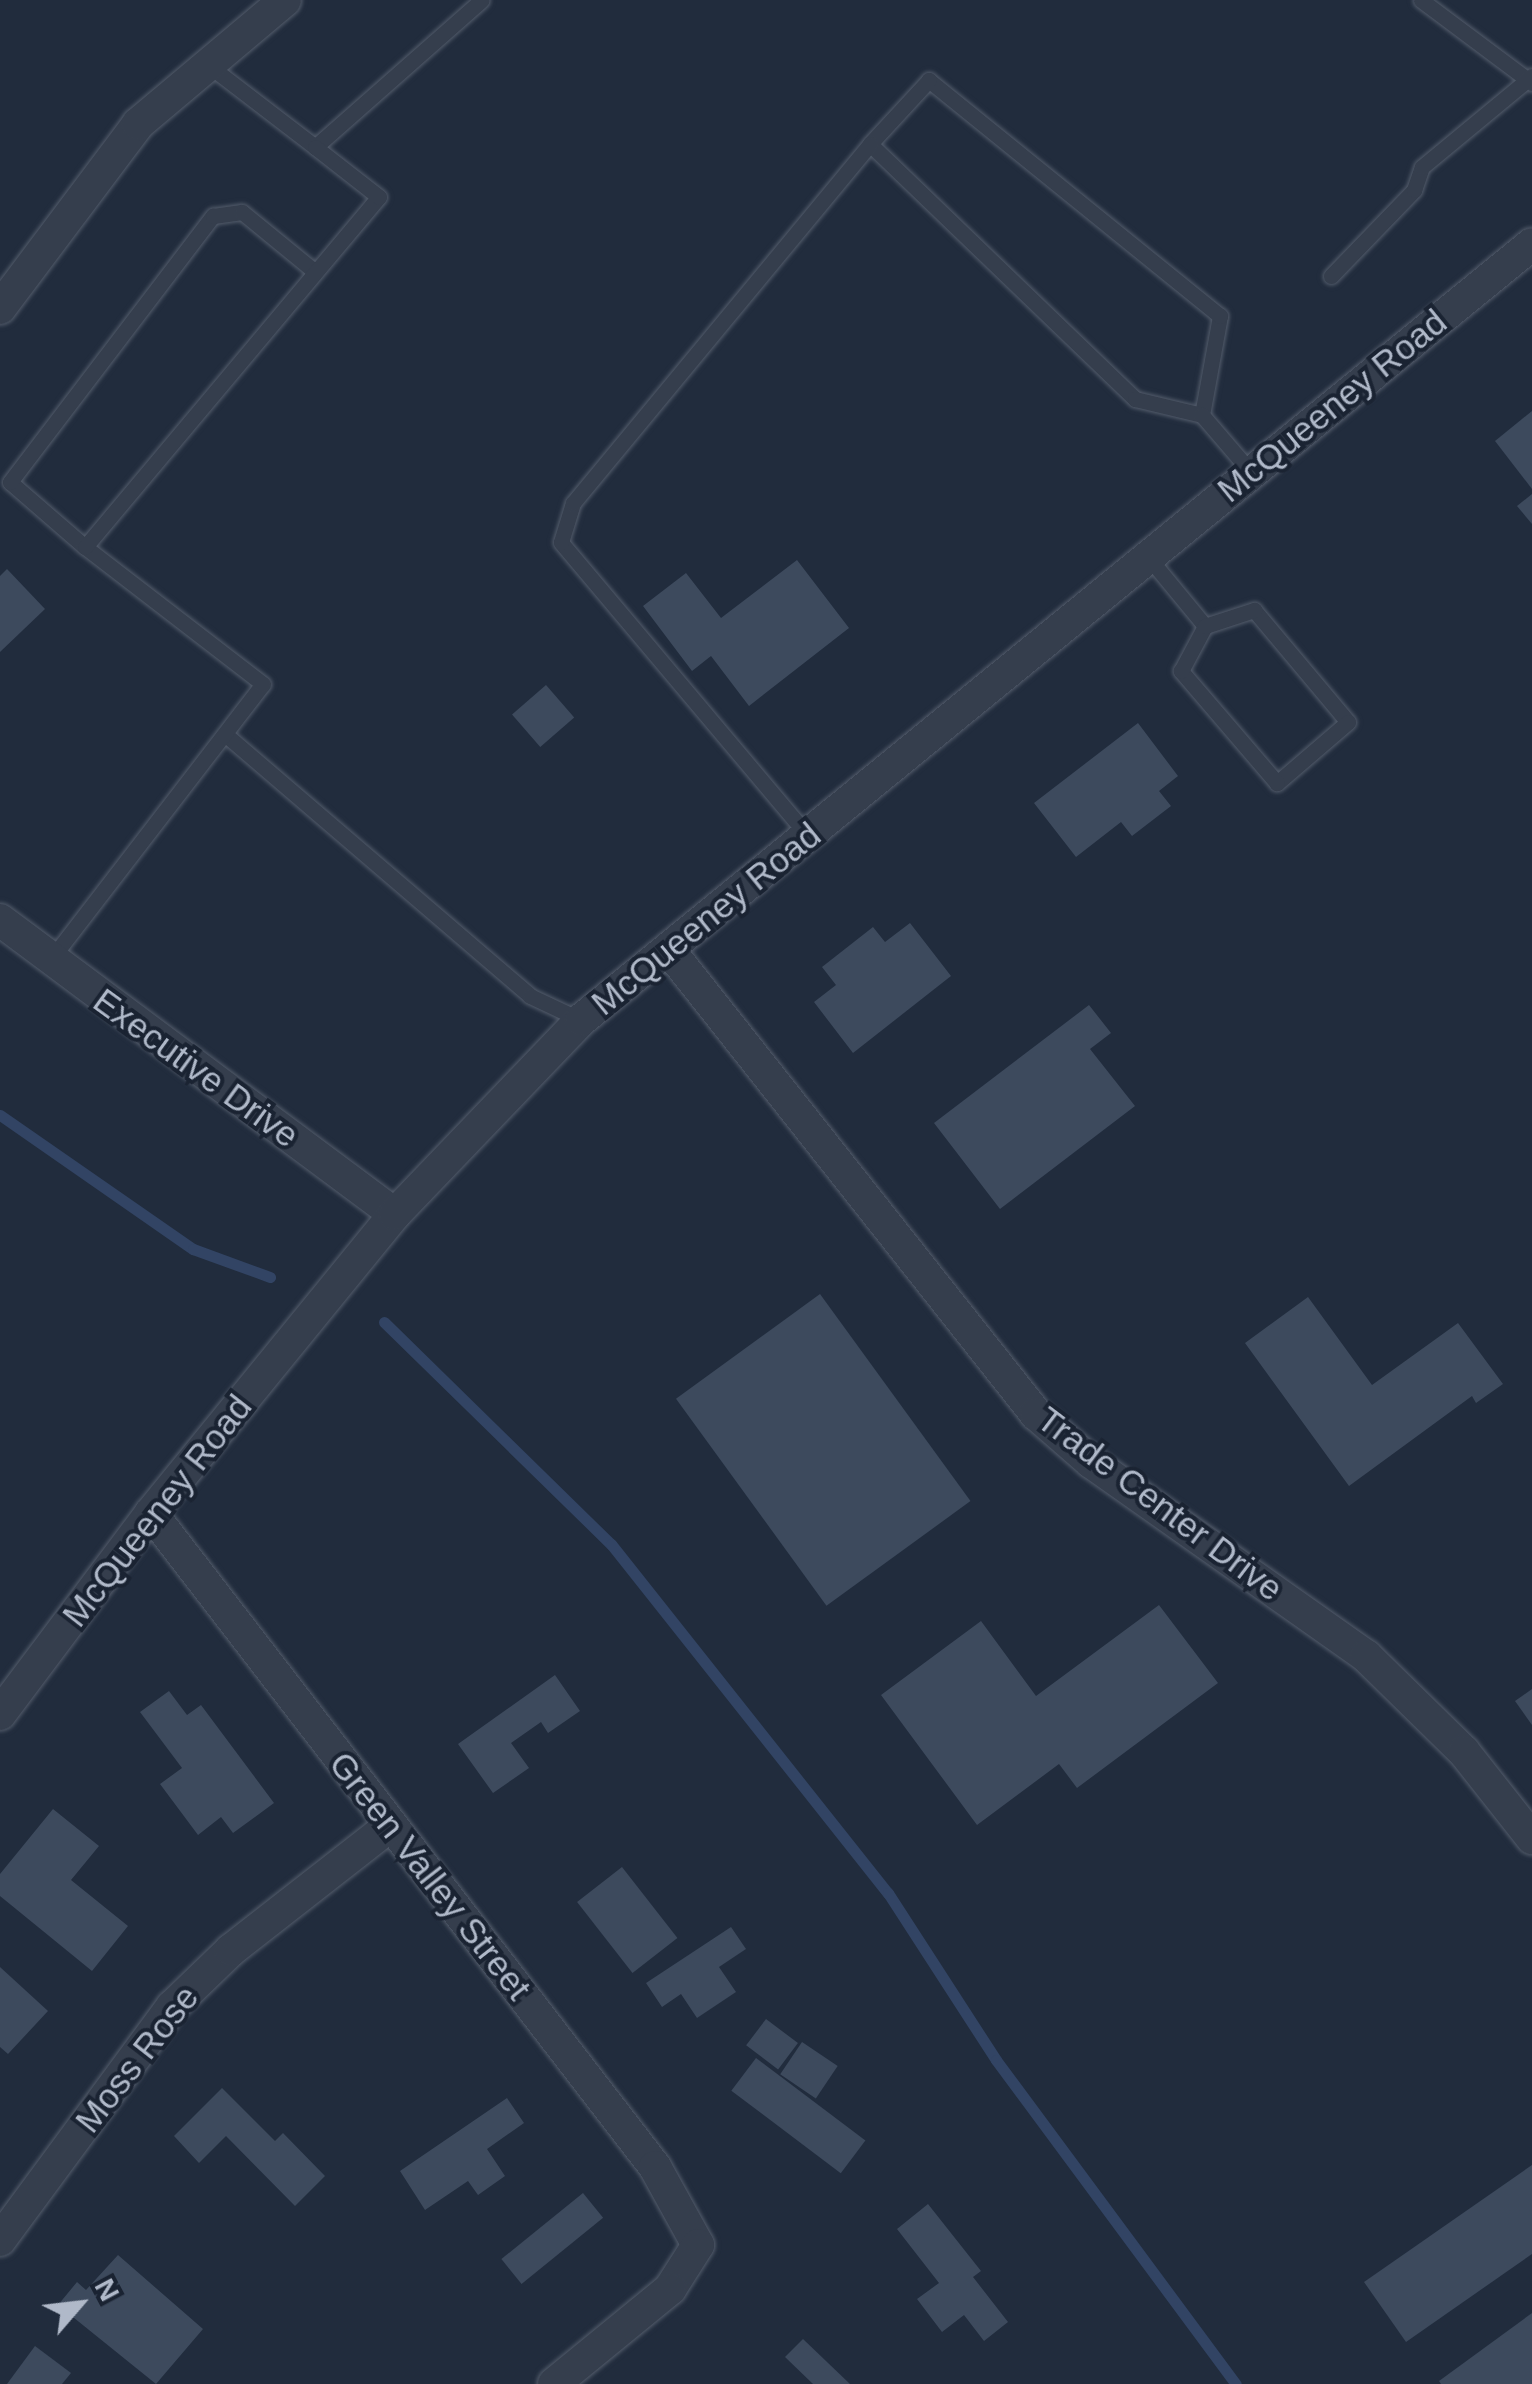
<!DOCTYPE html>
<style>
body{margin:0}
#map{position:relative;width:1532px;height:2384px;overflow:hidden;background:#212c3d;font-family:Helvetica,sans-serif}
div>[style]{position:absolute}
.stream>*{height:11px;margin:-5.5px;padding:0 5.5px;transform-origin:5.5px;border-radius:5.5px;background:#324464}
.building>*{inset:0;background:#3d4a5d;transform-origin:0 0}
.roads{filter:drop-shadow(0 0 2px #535c6b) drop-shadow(0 0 2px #535c6b)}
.lane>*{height:15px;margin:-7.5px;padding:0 7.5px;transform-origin:7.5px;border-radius:7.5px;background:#353e4d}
.street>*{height:32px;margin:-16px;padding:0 16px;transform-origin:16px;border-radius:16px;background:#353e4d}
span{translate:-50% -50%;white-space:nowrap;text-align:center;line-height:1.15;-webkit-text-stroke:8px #1a2332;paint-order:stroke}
.street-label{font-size:35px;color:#b0b9c9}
.north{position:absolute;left:30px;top:2254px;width:100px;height:100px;-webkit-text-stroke:8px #1a2332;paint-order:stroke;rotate:62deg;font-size:28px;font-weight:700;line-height:40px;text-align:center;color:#b0b9c9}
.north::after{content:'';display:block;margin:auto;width:35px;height:45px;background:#b0b9c9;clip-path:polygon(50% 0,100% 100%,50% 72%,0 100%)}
</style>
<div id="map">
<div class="stream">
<div style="left:0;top:1115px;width:235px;rotate:34.8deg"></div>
<div style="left:193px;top:1249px;width:82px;rotate:20deg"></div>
<div style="left:384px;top:1322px;width:318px;rotate:44.4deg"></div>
<div style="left:611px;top:1544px;width:446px;rotate:51.6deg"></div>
<div style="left:888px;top:1893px;width:199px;rotate:57.1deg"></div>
<div style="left:996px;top:2060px;width:403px;rotate:53.5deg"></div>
</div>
<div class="building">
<div style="clip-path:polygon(1532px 411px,1532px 489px,1495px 441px)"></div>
<div style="clip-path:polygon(1532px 494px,1532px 524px,1517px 506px)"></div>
<div style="clip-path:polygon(797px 560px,849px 628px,749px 706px,711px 656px,692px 671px,643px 606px,686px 573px,721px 618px)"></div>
<div style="clip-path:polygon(7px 569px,45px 609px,0 652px,0 576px)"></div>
<div style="left:546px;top:685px;width:43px;height:45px;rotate:49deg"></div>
<div style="clip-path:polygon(1138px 723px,1178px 776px,1159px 791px,1171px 806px,1132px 836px,1121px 822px,1076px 857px,1034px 803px)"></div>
<div style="clip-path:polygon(910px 923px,951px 976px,853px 1053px,814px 1002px,836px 985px,822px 967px,873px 927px,885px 942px)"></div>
<div style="clip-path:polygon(1089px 1005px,1111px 1033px,1090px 1049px,1135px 1106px,1000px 1209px,934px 1123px)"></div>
<div style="left:820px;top:1294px;width:256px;height:178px;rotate:54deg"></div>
<div style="clip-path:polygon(1308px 1297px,1372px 1385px,1458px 1323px,1503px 1384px,1476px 1403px,1472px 1396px,1349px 1486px,1245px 1343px)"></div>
<div style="clip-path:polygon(1159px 1605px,1218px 1683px,1077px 1788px,1059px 1764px,977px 1825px,881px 1695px,981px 1621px,1036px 1696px)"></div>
<div style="clip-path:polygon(555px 1675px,580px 1711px,548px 1733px,541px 1722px,511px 1743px,529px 1768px,493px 1793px,458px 1744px)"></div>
<div style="clip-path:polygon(1532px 1689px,1532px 1725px,1515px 1701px)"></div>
<div style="clip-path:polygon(169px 1691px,187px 1715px,201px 1705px,274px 1803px,233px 1833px,221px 1817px,198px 1835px,160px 1784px,182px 1768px,140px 1712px)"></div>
<div style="clip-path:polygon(53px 1809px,99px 1846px,71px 1880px,128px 1926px,92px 1971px,0 1896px,0 1874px)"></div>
<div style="left:622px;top:1867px;width:90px;height:57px;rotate:52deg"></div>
<div style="clip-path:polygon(731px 1927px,746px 1949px,719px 1967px,736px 1992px,697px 2018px,681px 1994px,662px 2007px,646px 1983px)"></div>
<div style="clip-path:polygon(0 1967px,48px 2011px,8px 2054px,0 2047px)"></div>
<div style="left:766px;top:2019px;width:40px;height:33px;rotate:37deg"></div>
<div style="left:802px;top:2042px;width:43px;height:39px;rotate:34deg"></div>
<div style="left:756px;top:2058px;width:137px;height:41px;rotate:37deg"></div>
<div style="clip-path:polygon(222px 2088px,275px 2141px,283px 2133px,325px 2176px,295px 2206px,226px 2136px,199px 2163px,174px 2136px)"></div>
<div style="clip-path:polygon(507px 2098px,524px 2123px,487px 2149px,505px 2176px,478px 2195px,468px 2181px,425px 2210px,400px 2171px)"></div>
<div style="clip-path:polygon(1532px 2165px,1532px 2254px,1406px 2342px,1364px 2282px)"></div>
<div style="left:583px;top:2193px;width:32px;height:105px;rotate:51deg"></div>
<div style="clip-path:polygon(928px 2204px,981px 2271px,973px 2277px,1008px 2322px,984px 2341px,964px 2315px,942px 2332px,917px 2299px,939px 2283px,897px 2229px)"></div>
<div style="clip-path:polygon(118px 2255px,203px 2329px,156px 2384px,58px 2305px,77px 2282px,86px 2290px)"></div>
<div style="clip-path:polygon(1532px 2313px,1532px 2384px,1441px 2384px,1439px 2381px)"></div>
<div style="clip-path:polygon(803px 2339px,850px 2384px,813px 2384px,785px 2357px)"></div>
<div style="clip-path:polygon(35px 2346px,71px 2373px,62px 2384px,7px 2384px)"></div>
</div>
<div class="roads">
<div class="lane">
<div style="left:1421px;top:0;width:139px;rotate:36.8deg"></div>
<div style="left:207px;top:64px;width:136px;rotate:37.5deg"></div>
<div style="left:315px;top:147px;width:222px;rotate:-41.4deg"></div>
<div style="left:1331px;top:276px;width:120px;rotate:-46deg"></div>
<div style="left:1414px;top:190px;width:24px;rotate:-71deg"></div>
<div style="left:1422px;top:167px;width:143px;rotate:-39.6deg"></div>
<div style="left:1202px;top:415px;width:101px;rotate:-79.7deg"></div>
<div style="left:1220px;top:316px;width:375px;rotate:-141deg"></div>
<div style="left:929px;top:80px;width:87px;rotate:132.7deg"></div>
<div style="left:870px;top:144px;width:368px;rotate:43.9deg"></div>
<div style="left:1135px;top:399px;width:69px;rotate:13.4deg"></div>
<div style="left:1202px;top:415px;width:74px;rotate:49.4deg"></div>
<div style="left:85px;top:547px;width:99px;rotate:-139.1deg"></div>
<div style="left:10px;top:482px;width:335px;rotate:-52.7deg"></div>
<div style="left:213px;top:216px;width:29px;rotate:-8deg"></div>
<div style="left:242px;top:212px;width:93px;rotate:39.3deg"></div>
<div style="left:1149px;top:558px;width:88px;rotate:50.5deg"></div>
<div style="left:1254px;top:610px;width:146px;rotate:50deg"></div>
<div style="left:1348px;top:722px;width:94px;rotate:139.3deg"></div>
<div style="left:1277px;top:783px;width:148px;rotate:-130.6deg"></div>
<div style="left:1181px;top:671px;width:51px;rotate:-61.9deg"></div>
<div style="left:1205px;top:626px;width:52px;rotate:-18.1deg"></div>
<div style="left:226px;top:735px;width:401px;rotate:40.6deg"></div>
<div style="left:530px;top:996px;width:56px;rotate:25.2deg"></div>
<div style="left:809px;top:837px;width:385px;rotate:-130.1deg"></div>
<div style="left:561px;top:542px;width:41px;rotate:-72.9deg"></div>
<div style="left:573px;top:503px;width:466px;rotate:-50.4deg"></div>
<div style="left:51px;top:959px;width:347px;rotate:-52.4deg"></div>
<div style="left:263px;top:684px;width:225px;rotate:-142.4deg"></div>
<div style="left:85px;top:547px;width:457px;rotate:-50deg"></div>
<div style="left:379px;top:197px;width:81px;rotate:-142deg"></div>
</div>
<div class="street">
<div style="left:0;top:308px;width:230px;rotate:-53.1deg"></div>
<div style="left:138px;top:124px;width:192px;rotate:-40.1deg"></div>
<div style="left:0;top:920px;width:492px;rotate:36.7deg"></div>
<div style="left:669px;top:950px;width:592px;rotate:51.66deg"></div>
<div style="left:1036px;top:1414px;width:73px;rotate:41.1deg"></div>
<div style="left:1091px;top:1462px;width:337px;rotate:35.2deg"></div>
<div style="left:1366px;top:1656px;width:137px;rotate:44.4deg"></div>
<div style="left:1464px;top:1752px;width:110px;rotate:51.7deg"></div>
<div style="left:151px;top:1513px;width:826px;rotate:52.38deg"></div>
<div style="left:655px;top:2167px;width:89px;rotate:61.1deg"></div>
<div style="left:698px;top:2245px;width:52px;rotate:122.5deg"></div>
<div style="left:670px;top:2289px;width:150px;rotate:140.7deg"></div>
<div style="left:0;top:1714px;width:251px;rotate:-53.1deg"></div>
<div style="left:151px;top:1513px;width:386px;rotate:-50.8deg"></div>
<div style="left:395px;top:1214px;width:269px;rotate:-46.2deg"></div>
<div style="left:581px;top:1020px;width:1227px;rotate:-39.21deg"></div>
<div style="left:0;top:2240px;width:290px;rotate:-53.6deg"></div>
<div style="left:172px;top:2007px;width:82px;rotate:-44deg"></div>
<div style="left:231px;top:1950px;width:203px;rotate:-38deg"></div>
</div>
</div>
<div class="street-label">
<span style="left:1332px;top:406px;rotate:-39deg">McQueeney Road</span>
<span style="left:706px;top:919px;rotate:-39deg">McQueeney Road</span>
<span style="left:196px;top:1068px;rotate:36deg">Executive Drive</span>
<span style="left:1160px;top:1504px;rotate:37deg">Trade Center Drive</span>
<span style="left:157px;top:1511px;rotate:-52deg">McQueeney Road</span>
<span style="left:430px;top:1876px;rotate:52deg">Green Valley Street</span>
<span style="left:137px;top:2059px;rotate:-52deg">Moss Rose</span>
</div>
<div class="north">N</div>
</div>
